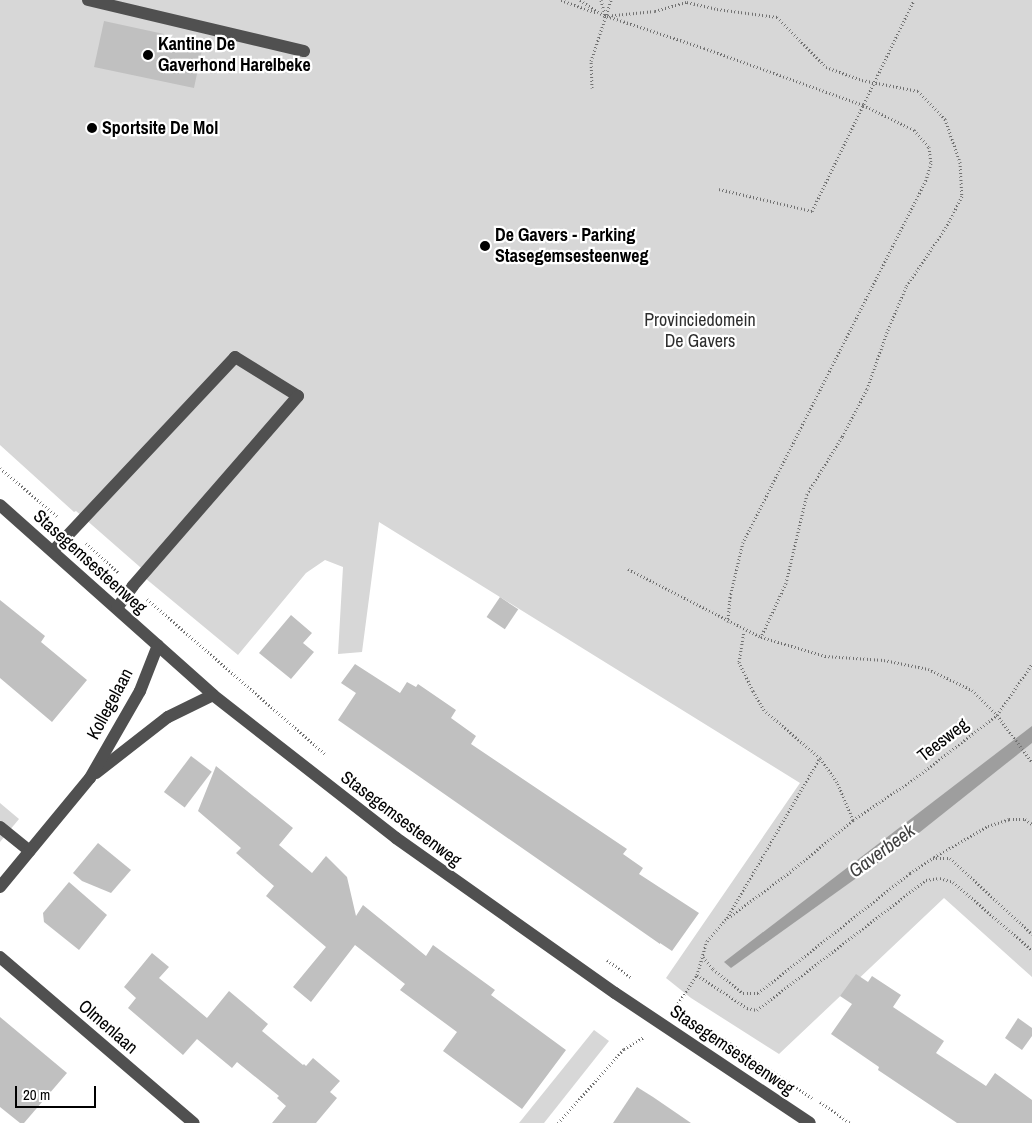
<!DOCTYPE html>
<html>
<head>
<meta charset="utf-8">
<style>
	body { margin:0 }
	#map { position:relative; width:1032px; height:1123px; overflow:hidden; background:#fff; font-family:"Archivo Narrow",sans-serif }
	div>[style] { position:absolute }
	.green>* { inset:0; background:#d7d7d7 }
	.water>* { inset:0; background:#9e9e9e }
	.building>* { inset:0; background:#c0c0c0; transform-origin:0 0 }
	.path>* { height:3px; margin-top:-1.5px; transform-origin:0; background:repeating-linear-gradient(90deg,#727272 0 1px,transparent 0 3.5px) }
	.minor>* { height:12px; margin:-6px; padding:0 6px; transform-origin:6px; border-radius:6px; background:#505050 }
	.dots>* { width:14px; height:14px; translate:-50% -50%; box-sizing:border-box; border:2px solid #fff; border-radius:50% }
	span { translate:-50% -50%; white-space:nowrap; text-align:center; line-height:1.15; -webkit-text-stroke:4.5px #fff; paint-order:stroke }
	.poi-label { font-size:18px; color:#000; font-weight:700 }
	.left { translate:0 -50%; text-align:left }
	.park-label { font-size:18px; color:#2e2e2e }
	.street-label { font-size:18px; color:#000 }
	.water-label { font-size:19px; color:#3f3f3f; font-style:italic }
	.scale { position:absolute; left:15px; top:1086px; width:81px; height:22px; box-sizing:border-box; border:2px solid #000; border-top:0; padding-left:6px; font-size:15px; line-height:18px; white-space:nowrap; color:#000; -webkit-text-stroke:4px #fff; paint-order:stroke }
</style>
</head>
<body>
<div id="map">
	<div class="green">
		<div style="clip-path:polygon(0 0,1032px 0,1032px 977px,944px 898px,779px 1054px,691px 998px,666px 978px,800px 783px,379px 522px,362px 652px,338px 654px,343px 567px,325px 560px,306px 573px,238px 655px,145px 578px,148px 574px,76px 511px,74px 512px,0 445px)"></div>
		<div style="clip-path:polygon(0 803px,19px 819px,0 842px)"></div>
		<div style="clip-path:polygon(594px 1030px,609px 1041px,544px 1123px,519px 1123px)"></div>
	</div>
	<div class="water">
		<div style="clip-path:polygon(1032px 726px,1032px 743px,915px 836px,731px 968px,724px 962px)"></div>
	</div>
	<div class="building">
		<div style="clip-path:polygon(104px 21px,164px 34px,163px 42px,202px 50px,194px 88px,94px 67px)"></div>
		<div style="left:500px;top:597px;width:22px;height:24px;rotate:34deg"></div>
		<div style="clip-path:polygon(0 600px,45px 636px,41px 642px,87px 680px,52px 722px,0 678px)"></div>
		<div style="clip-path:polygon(291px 615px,312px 633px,303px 643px,314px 652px,291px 679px,259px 653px)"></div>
		<div style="clip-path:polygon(355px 664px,400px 693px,407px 682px,416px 687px,418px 684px,456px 710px,451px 718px,476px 736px,471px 744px,627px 849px,623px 854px,643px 868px,639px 874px,699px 913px,672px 951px,660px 943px,660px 944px,338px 720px,356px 693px,341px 683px)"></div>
		<div style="left:191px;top:756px;width:26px;height:45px;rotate:37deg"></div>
		<div style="clip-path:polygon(216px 766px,293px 828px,279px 845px,312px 873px,326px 856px,347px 877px,356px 916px,363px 905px,426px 956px,433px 945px,495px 990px,491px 995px,566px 1050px,522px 1109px,443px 1051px,457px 1032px,400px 990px,405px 984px,355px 945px,311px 1002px,293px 987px,326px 947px,266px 896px,274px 886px,236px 853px,241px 848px,198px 811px)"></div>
		<div style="clip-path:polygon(98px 843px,131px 870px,111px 893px,82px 881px,73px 873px)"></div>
		<div style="clip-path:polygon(69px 882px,107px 915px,79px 950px,44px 922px,43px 913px)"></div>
		<div style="clip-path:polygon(152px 953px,169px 967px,159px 978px,207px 1018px,229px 991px,268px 1024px,262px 1031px,303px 1065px,304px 1064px,306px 1066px,313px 1058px,340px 1081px,330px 1092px,337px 1098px,316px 1123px,272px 1123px,286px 1106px,277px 1098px,279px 1096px,237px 1062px,232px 1068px,197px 1039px,183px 1055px,128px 1008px,136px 998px,124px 987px)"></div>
		<div style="clip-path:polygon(856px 974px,868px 982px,872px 976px,901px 995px,893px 1007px,944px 1041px,936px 1053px,986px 1086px,995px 1073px,1032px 1100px,1032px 1123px,957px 1123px,878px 1070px,879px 1067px,831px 1034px,852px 1004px,840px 996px)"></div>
		<div style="clip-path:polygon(0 1017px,67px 1073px,24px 1123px,20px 1123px,0 1107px)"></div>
		<div style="clip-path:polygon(1018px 1018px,1032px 1028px,1032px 1036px,1022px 1050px,1005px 1038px)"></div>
		<div style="clip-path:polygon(637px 1087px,653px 1097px,691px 1123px,613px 1123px)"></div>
	</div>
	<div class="path">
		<div style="left:561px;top:0;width:37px;rotate:20deg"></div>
		<div style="left:580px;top:0;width:30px;rotate:33deg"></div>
		<div style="left:605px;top:16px;width:50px;rotate:-5.7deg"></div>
		<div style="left:655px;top:11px;width:33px;rotate:-16deg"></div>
		<div style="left:687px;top:2px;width:31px;rotate:13deg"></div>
		<div style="left:717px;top:9px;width:61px;rotate:7.6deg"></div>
		<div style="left:777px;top:17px;width:70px;rotate:45.6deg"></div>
		<div style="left:826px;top:67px;width:38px;rotate:20deg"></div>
		<div style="left:862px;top:80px;width:57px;rotate:11.1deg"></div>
		<div style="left:918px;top:91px;width:39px;rotate:46deg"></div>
		<div style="left:945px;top:119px;width:46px;rotate:70.8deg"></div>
		<div style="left:960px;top:162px;width:34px;rotate:87deg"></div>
		<div style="left:962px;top:196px;width:35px;rotate:117deg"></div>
		<div style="left:946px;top:227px;width:72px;rotate:123.7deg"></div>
		<div style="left:906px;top:287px;width:49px;rotate:112.9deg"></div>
		<div style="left:887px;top:332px;width:60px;rotate:109.3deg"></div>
		<div style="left:867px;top:389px;width:54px;rotate:117.5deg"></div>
		<div style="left:842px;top:437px;width:67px;rotate:121.6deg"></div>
		<div style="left:807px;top:494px;width:91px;rotate:103.3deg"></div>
		<div style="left:786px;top:583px;width:60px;rotate:114.8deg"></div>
		<div style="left:601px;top:0;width:16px;rotate:75deg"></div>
		<div style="left:607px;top:16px;width:102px;rotate:18.3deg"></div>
		<div style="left:704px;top:48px;width:169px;rotate:19.7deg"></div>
		<div style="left:863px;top:105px;width:57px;rotate:26.1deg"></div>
		<div style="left:914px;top:130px;width:23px;rotate:49deg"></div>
		<div style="left:929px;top:147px;width:16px;rotate:83deg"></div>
		<div style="left:931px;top:163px;width:18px;rotate:106deg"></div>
		<div style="left:926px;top:180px;width:406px;rotate:116.8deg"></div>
		<div style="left:743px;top:542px;width:57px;rotate:103.3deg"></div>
		<div style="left:730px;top:597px;width:25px;rotate:95deg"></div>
		<div style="left:592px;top:88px;width:27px;rotate:-92deg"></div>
		<div style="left:591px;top:61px;width:64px;rotate:-71.8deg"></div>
		<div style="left:719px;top:189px;width:96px;rotate:13.3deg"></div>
		<div style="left:812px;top:211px;width:234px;rotate:-64.2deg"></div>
		<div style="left:0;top:468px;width:76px;rotate:40.2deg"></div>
		<div style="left:86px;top:543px;width:45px;rotate:42.3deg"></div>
		<div style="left:628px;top:569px;width:149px;rotate:27.1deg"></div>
		<div style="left:761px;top:637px;width:67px;rotate:16.5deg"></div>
		<div style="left:825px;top:656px;width:59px;rotate:3.9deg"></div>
		<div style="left:884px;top:660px;width:45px;rotate:11.6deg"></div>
		<div style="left:928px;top:669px;width:49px;rotate:25.5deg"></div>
		<div style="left:972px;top:690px;width:35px;rotate:45deg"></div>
		<div style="left:997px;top:715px;width:59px;rotate:53.3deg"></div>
		<div style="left:147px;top:599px;width:236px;rotate:41deg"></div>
		<div style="left:853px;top:820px;width:73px;rotate:-33.9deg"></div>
		<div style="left:914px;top:779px;width:105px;rotate:-37.6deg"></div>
		<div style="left:997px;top:715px;width:62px;rotate:-55.5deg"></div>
		<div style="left:934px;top:857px;width:62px;rotate:-29.9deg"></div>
		<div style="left:988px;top:826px;width:22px;rotate:-18deg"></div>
		<div style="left:1009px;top:819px;width:16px"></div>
		<div style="left:1025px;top:819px;width:9px;rotate:36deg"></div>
		<div style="left:727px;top:918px;width:184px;rotate:-59.9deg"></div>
		<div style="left:703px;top:957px;width:16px;rotate:50deg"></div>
		<div style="left:713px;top:969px;width:38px;rotate:39deg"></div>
		<div style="left:743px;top:993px;width:15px"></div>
		<div style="left:758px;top:993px;width:194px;rotate:-38.3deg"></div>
		<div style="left:910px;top:873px;width:27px;rotate:-33deg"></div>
		<div style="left:933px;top:858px;width:17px"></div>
		<div style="left:950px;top:858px;width:112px;rotate:42.8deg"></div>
		<div style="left:607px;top:960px;width:29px;rotate:36deg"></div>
		<div style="left:697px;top:975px;width:60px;rotate:33.4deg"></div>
		<div style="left:747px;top:1008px;width:10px;rotate:11deg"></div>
		<div style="left:757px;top:1010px;width:213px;rotate:-37.6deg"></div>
		<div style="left:926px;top:880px;width:14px;rotate:-8deg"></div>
		<div style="left:940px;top:878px;width:14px;rotate:17deg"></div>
		<div style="left:953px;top:882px;width:104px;rotate:40.7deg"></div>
		<div style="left:674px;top:1009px;width:41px;rotate:-55.9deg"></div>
		<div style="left:697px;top:975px;width:35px;rotate:-74deg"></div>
		<div style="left:707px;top:941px;width:28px;rotate:-49deg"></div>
		<div style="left:725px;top:920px;width:81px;rotate:-36.4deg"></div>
		<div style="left:790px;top:872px;width:82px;rotate:-39.5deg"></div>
		<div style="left:853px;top:820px;width:41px;rotate:-112.8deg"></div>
		<div style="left:837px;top:782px;width:29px;rotate:-125deg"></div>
		<div style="left:820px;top:758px;width:74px;rotate:-139.4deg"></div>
		<div style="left:764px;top:710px;width:22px;rotate:-120deg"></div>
		<div style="left:753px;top:691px;width:32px;rotate:-116deg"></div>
		<div style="left:739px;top:662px;width:32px;rotate:-81deg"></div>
		<div style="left:724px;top:1039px;width:106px;rotate:33.8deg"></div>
		<div style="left:820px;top:1102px;width:37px;rotate:35deg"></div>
		<div style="left:558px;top:1123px;width:99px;rotate:-48.3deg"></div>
		<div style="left:624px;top:1049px;width:23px;rotate:-31deg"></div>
	</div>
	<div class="minor">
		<div style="left:88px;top:0;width:222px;rotate:13.3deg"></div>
		<div style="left:0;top:505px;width:285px;rotate:41.7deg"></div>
		<div style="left:213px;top:695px;width:232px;rotate:38deg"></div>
		<div style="left:396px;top:838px;width:268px;rotate:35.3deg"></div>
		<div style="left:615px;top:993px;width:234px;rotate:33.7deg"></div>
		<div style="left:53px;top:551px;width:266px;rotate:-46.8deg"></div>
		<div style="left:235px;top:357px;width:74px;rotate:31.8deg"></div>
		<div style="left:298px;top:396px;width:252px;rotate:131deg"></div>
		<div style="left:133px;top:586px;width:27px;rotate:126deg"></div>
		<div style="left:96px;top:773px;width:91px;rotate:-37.9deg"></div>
		<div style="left:168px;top:717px;width:50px;rotate:-26.1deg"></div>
		<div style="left:0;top:827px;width:38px;rotate:39deg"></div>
		<div style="left:0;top:887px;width:141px;rotate:-50.5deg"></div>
		<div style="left:90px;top:778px;width:100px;rotate:-60.1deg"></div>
		<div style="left:140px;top:691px;width:49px;rotate:-68.6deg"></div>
		<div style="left:0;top:957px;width:255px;rotate:40.6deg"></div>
	</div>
	<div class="dots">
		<div style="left:148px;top:55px;background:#000"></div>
		<div style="left:92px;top:128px;background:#000"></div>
		<div style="left:485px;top:246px;background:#000"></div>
	</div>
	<div class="poi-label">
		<span class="left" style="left:158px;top:55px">Kantine De<br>Gaverhond Harelbeke</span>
		<span class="left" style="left:102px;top:128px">Sportsite De Mol</span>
		<span class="left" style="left:495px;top:246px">De Gavers - Parking<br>Stasegemsesteenweg</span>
	</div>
	<div class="park-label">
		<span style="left:700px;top:331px">Provinciedomein<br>De Gavers</span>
	</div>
	<div class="street-label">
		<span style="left:90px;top:562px;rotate:42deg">Stasegemsesteenweg</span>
		<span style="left:110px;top:704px;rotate:-62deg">Kollegelaan</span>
		<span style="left:943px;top:740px;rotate:-38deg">Teesweg</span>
		<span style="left:401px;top:819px;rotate:37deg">Stasegemsesteenweg</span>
		<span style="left:108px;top:1027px;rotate:41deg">Olmenlaan</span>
		<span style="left:732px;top:1050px;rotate:34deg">Stasegemsesteenweg</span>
	</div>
	<div class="water-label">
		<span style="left:882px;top:851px;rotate:-36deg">Gaverbeek</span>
	</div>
	<div class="scale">20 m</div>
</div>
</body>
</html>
